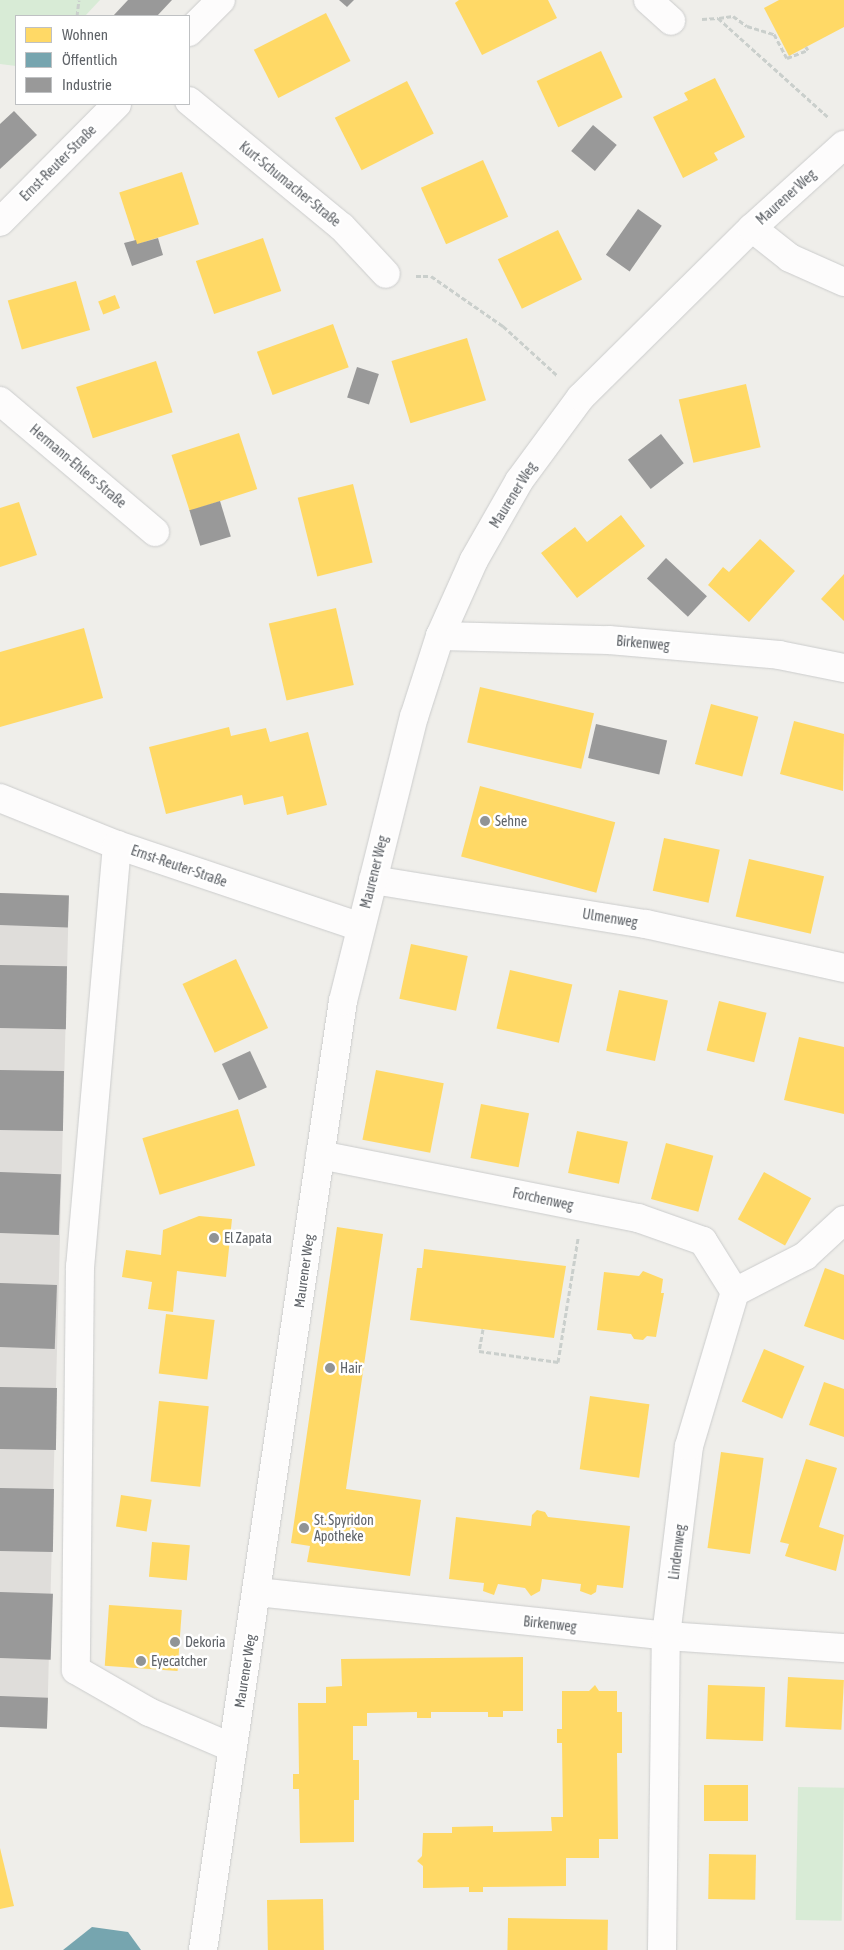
<!DOCTYPE html>
<html>
<head>
<meta charset="utf-8">
<style>
	body { margin:0 }
	#map { position:relative; width:844px; height:1950px; overflow:hidden; background:#efeeea; font-family:"Asap Condensed",sans-serif }
	div>[style] { position:absolute }
	.industrial>* { inset:0; background:#dfddda }
	.green>* { inset:0; background:#d8ebd6; transform-origin:0 0 }
	.homes>* { inset:0; background:#ffd966; transform-origin:0 0 }
	.public>* { inset:0; background:#76a5af }
	.industry>* { inset:0; background:#999; transform-origin:0 0 }
	.path>* { height:3px; margin-top:-1.5px; transform-origin:0; background:repeating-linear-gradient(90deg,#cacfcc 0 5px,transparent 0 7.5px) }
	.roads { filter:drop-shadow(0 0 1px #cbcccc) drop-shadow(0 0 1px #cbcccc) }
	.minor>* { height:28px; margin:-14px; padding:0 14px; transform-origin:14px; border-radius:14px; background:#fdfcfc }
	.dots>* { width:14px; height:14px; translate:-50% -50%; box-sizing:border-box; border:2px solid #fff; border-radius:50% }
	span { translate:-50% -50%; white-space:nowrap; text-align:center; line-height:1.15; -webkit-text-stroke:5px #fff; paint-order:stroke }
	.street-label { font-size:14px; color:#5f6368 }
	.poi-label { font-size:14px; color:#5f6368 }
	.left { translate:0 -50%; text-align:left }
	.legend { position:absolute; left:15px; top:15px; width:175px; height:90px; box-sizing:border-box; background:#fff; border:1px solid #bfc1c3; margin:0; padding:6px 9px; list-style:none; font-size:15px; color:#5f6368 }
	.legend li { display:flex; align-items:center; gap:10px; height:25px }
	.legend b { width:25px; border:1px solid #bfc1c3 }
</style>
</head>
<body>
<div id="map">
	<div class="industrial">
		<div style="clip-path:polygon(0 893px,69px 895px,47px 1728px,0 1727px)"></div>
	</div>
	<div class="green">
		<div style="clip-path:polygon(0 0,100px 0,85px 16px,16px 16px,16px 66px,0 64px)"></div>
		<div style="left:798px;top:1787px;width:46px;height:133px;rotate:1deg"></div>
	</div>
	<div class="homes">
		<div style="clip-path:polygon(459px 0,548px 0,557px 18px,482px 55px,455px 3px)"></div>
		<div style="clip-path:polygon(779px 0,844px 0,844px 27px,789px 56px,764px 8px)"></div>
		<div style="left:326px;top:13px;width:54px;height:81px;rotate:63deg"></div>
		<div style="left:601px;top:51px;width:51px;height:71px;rotate:65deg"></div>
		<div style="clip-path:polygon(715px 78px,745px 137px,714px 153px,718px 160px,683px 178px,653px 117px,688px 100px,684px 93px)"></div>
		<div style="left:407px;top:81px;width:59px;height:81px;rotate:63deg"></div>
		<div style="left:483px;top:160px;width:62px;height:68px;rotate:66deg"></div>
		<div style="left:182px;top:172px;width:55px;height:66px;rotate:72deg"></div>
		<div style="left:558px;top:230px;width:55px;height:67px;rotate:64deg"></div>
		<div style="left:263px;top:238px;width:56px;height:71px;rotate:71deg"></div>
		<div style="left:76px;top:281px;width:51px;height:71px;rotate:74deg"></div>
		<div style="left:115px;top:295px;width:14px;height:18px;rotate:69deg"></div>
		<div style="left:333px;top:324px;width:46px;height:81px;rotate:70deg"></div>
		<div style="left:467px;top:338px;width:65px;height:79px;rotate:73deg"></div>
		<div style="left:156px;top:361px;width:54px;height:84px;rotate:72deg"></div>
		<div style="left:746px;top:384px;width:65px;height:69px;rotate:77deg"></div>
		<div style="left:239px;top:433px;width:59px;height:71px;rotate:72deg"></div>
		<div style="left:353px;top:484px;width:81px;height:57px;rotate:76deg"></div>
		<div style="clip-path:polygon(19px 502px,37px 555px,0 567px,0 508px)"></div>
		<div style="clip-path:polygon(621px 515px,645px 546px,577px 598px,541px 553px,575px 527px,587px 542px)"></div>
		<div style="clip-path:polygon(760px 539px,795px 571px,749px 622px,708px 585px,723px 567px,729px 572px)"></div>
		<div style="clip-path:polygon(844px 574px,844px 621px,821px 599px)"></div>
		<div style="left:336px;top:608px;width:79px;height:69px;rotate:77deg"></div>
		<div style="clip-path:polygon(84px 628px,103px 698px,0 727px,0 652px)"></div>
		<div style="left:480px;top:687px;width:117px;height:57px;rotate:13deg"></div>
		<div style="left:711px;top:704px;width:49px;height:62px;rotate:15deg"></div>
		<div style="clip-path:polygon(794px 721px,844px 734px,843px 791px,780px 774px)"></div>
		<div style="clip-path:polygon(229px 727px,231px 736px,266px 728px,270px 742px,308px 732px,327px 805px,287px 815px,283px 796px,244px 805px,242px 795px,166px 814px,149px 747px)"></div>
		<div style="left:480px;top:786px;width:140px;height:73px;rotate:15deg"></div>
		<div style="left:664px;top:838px;width:57px;height:54px;rotate:12deg"></div>
		<div style="left:749px;top:859px;width:77px;height:59px;rotate:13deg"></div>
		<div style="left:411px;top:944px;width:58px;height:56px;rotate:12deg"></div>
		<div style="left:236px;top:959px;width:76px;height:59px;rotate:65deg"></div>
		<div style="left:510px;top:970px;width:64px;height:60px;rotate:13deg"></div>
		<div style="left:619px;top:990px;width:50px;height:62px;rotate:12deg"></div>
		<div style="left:719px;top:1001px;width:49px;height:51px;rotate:14deg"></div>
		<div style="clip-path:polygon(799px 1037px,844px 1047px,844px 1114px,784px 1100px)"></div>
		<div style="left:376px;top:1070px;width:69px;height:71px;rotate:11deg"></div>
		<div style="left:481px;top:1104px;width:49px;height:55px;rotate:11deg"></div>
		<div style="left:238px;top:1109px;width:59px;height:100px;rotate:73deg"></div>
		<div style="left:577px;top:1131px;width:52px;height:43px;rotate:12deg"></div>
		<div style="left:666px;top:1143px;width:49px;height:58px;rotate:15deg"></div>
		<div style="left:764px;top:1172px;width:54px;height:54px;rotate:29deg"></div>
		<div style="clip-path:polygon(199px 1216px,232px 1219px,226px 1277px,177px 1271px,173px 1312px,148px 1309px,152px 1282px,122px 1277px,126px 1250px,161px 1255px,163px 1230px)"></div>
		<div style="clip-path:polygon(337px 1227px,383px 1234px,346px 1489px,421px 1500px,410px 1576px,307px 1562px,310px 1546px,291px 1543px)"></div>
		<div style="clip-path:polygon(424px 1249px,566px 1266px,554px 1338px,410px 1320px,417px 1268px,422px 1268px)"></div>
		<div style="clip-path:polygon(825px 1268px,844px 1275px,844px 1340px,804px 1326px)"></div>
		<div style="clip-path:polygon(643px 1271px,663px 1279px,661px 1293px,664px 1293px,656px 1337px,647px 1336px,643px 1340px,634px 1339px,631px 1334px,597px 1330px,604px 1272px,639px 1276px)"></div>
		<div style="left:166px;top:1314px;width:49px;height:60px;rotate:7deg"></div>
		<div style="left:764px;top:1349px;width:44px;height:57px;rotate:23deg"></div>
		<div style="clip-path:polygon(824px 1382px,844px 1389px,844px 1437px,809px 1425px)"></div>
		<div style="left:590px;top:1396px;width:60px;height:74px;rotate:8deg"></div>
		<div style="left:159px;top:1401px;width:50px;height:81px;rotate:6deg"></div>
		<div style="left:721px;top:1452px;width:43px;height:97px;rotate:8deg"></div>
		<div style="clip-path:polygon(806px 1459px,837px 1468px,819px 1527px,844px 1535px,836px 1571px,785px 1556px,789px 1544px,780px 1542px)"></div>
		<div style="left:121px;top:1495px;width:31px;height:32px;rotate:9deg"></div>
		<div style="clip-path:polygon(537px 1510px,545px 1512px,548px 1517px,630px 1526px,623px 1588px,597px 1585px,596px 1592px,591px 1595px,580px 1591px,581px 1584px,542px 1579px,540px 1591px,531px 1596px,525px 1588px,498px 1584px,494px 1595px,483px 1591px,484px 1583px,449px 1579px,456px 1517px,531px 1526px,532px 1515px)"></div>
		<div style="left:152px;top:1542px;width:38px;height:35px;rotate:5deg"></div>
		<div style="left:109px;top:1605px;width:73px;height:61px;rotate:4deg"></div>
		<div style="clip-path:polygon(523px 1657px,523px 1711px,503px 1711px,503px 1717px,488px 1717px,488px 1712px,431px 1712px,431px 1718px,417px 1718px,417px 1712px,367px 1713px,367px 1726px,353px 1726px,353px 1760px,359px 1760px,359px 1800px,354px 1800px,354px 1842px,300px 1843px,299px 1789px,293px 1789px,293px 1774px,299px 1774px,298px 1703px,326px 1703px,326px 1687px,342px 1686px,341px 1659px)"></div>
		<div style="left:788px;top:1677px;width:56px;height:50px;rotate:3deg"></div>
		<div style="clip-path:polygon(595px 1685px,599px 1691px,617px 1691px,617px 1712px,622px 1712px,622px 1753px,617px 1753px,618px 1839px,599px 1839px,599px 1858px,566px 1858px,566px 1886px,483px 1887px,483px 1892px,469px 1892px,469px 1887px,423px 1888px,423px 1866px,417px 1861px,422px 1856px,423px 1833px,452px 1833px,452px 1827px,493px 1826px,493px 1832px,552px 1831px,551px 1817px,563px 1817px,562px 1743px,557px 1743px,557px 1729px,562px 1729px,562px 1691px,589px 1691px)"></div>
		<div style="left:708px;top:1685px;width:57px;height:54px;rotate:2deg"></div>
		<div style="left:704px;top:1785px;width:44px;height:36px"></div>
		<div style="clip-path:polygon(0 1848px,14px 1906px,0 1909px)"></div>
		<div style="left:709px;top:1854px;width:47px;height:45px;rotate:1deg"></div>
		<div style="left:323px;top:1899px;width:51px;height:56px;rotate:89deg"></div>
		<div style="left:508px;top:1918px;width:100px;height:32px;rotate:1deg"></div>
	</div>
	<div class="public">
		<div style="clip-path:polygon(92px 1927px,128px 1932px,141px 1950px,63px 1950px)"></div>
	</div>
	<div class="industry">
		<div style="clip-path:polygon(128px 0,172px 0,157px 16px,113px 16px)"></div>
		<div style="clip-path:polygon(339px 0,354px 0,347px 7px)"></div>
		<div style="clip-path:polygon(14px 111px,37px 135px,0 169px,0 124px)"></div>
		<div style="left:593px;top:125px;width:31px;height:34px;rotate:40deg"></div>
		<div style="left:638px;top:209px;width:29px;height:56px;rotate:35deg"></div>
		<div style="clip-path:polygon(158px 238px,163px 255px,132px 266px,124px 243px,136px 240px,137px 244px)"></div>
		<div style="left:357px;top:367px;width:23px;height:32px;rotate:18deg"></div>
		<div style="left:661px;top:434px;width:37px;height:42px;rotate:52deg"></div>
		<div style="left:220px;top:501px;width:37px;height:32px;rotate:73deg"></div>
		<div style="left:666px;top:558px;width:56px;height:28px;rotate:43deg"></div>
		<div style="left:596px;top:724px;width:73px;height:35px;rotate:13deg"></div>
		<div style="left:0;top:893px;width:69px;height:32px;rotate:2deg"></div>
		<div style="left:0;top:965px;width:67px;height:63px;rotate:1deg"></div>
		<div style="left:250px;top:1051px;width:40px;height:31px;rotate:65deg"></div>
		<div style="left:0;top:1070px;width:64px;height:60px;rotate:1deg"></div>
		<div style="left:0;top:1172px;width:61px;height:61px;rotate:2deg"></div>
		<div style="left:0;top:1283px;width:57px;height:64px;rotate:2deg"></div>
		<div style="left:0;top:1387px;width:57px;height:62px;rotate:1deg"></div>
		<div style="left:0;top:1488px;width:54px;height:63px;rotate:1deg"></div>
		<div style="left:0;top:1592px;width:53px;height:66px;rotate:2deg"></div>
		<div style="left:0;top:1696px;width:48px;height:31px;rotate:2deg"></div>
	</div>
	<div class="path">
		<div style="left:77px;top:16px;width:16px;rotate:-83deg"></div>
		<div style="left:719px;top:18px;width:14px;rotate:-8deg"></div>
		<div style="left:733px;top:16px;width:17px;rotate:36deg"></div>
		<div style="left:747px;top:26px;width:28px;rotate:17deg"></div>
		<div style="left:774px;top:34px;width:27px;rotate:62deg"></div>
		<div style="left:787px;top:58px;width:22px;rotate:-21deg"></div>
		<div style="left:808px;top:50px;width:4px;rotate:-124deg"></div>
		<div style="left:702px;top:19px;width:16px;rotate:-4deg"></div>
		<div style="left:718px;top:18px;width:149px;rotate:42deg"></div>
		<div style="left:416px;top:276px;width:15px"></div>
		<div style="left:431px;top:276px;width:88px;rotate:34.8deg"></div>
		<div style="left:503px;top:326px;width:74px;rotate:42.3deg"></div>
		<div style="left:483px;top:1329px;width:22px;rotate:100deg"></div>
		<div style="left:479px;top:1351px;width:80px;rotate:7.9deg"></div>
		<div style="left:558px;top:1362px;width:126px;rotate:-80.8deg"></div>
	</div>
	<div class="roads">
		<div class="minor">
			<div style="left:648px;top:0;width:31px;rotate:42deg"></div>
			<div style="left:189px;top:32px;width:45px;rotate:-45deg"></div>
			<div style="left:189px;top:101px;width:198px;rotate:39.5deg"></div>
			<div style="left:342px;top:227px;width:64px;rotate:46.9deg"></div>
			<div style="left:0;top:222px;width:166px;rotate:-45.2deg"></div>
			<div style="left:752px;top:228px;width:48px;rotate:38.3deg"></div>
			<div style="left:790px;top:258px;width:59px;rotate:24deg"></div>
			<div style="left:0;top:401px;width:203px;rotate:40.2deg"></div>
			<div style="left:440px;top:636px;width:169px;rotate:1.4deg"></div>
			<div style="left:609px;top:640px;width:171px;rotate:5deg"></div>
			<div style="left:779px;top:655px;width:66px;rotate:11.3deg"></div>
			<div style="left:0;top:798px;width:126px;rotate:21.9deg"></div>
			<div style="left:117px;top:845px;width:256px;rotate:18.6deg"></div>
			<div style="left:117px;top:845px;width:423px;rotate:95deg"></div>
			<div style="left:80px;top:1266px;width:404px;rotate:90.6deg"></div>
			<div style="left:76px;top:1670px;width:84px;rotate:29.9deg"></div>
			<div style="left:149px;top:1712px;width:91px;rotate:23.2deg"></div>
			<div style="left:373px;top:880px;width:277px;rotate:9.2deg"></div>
			<div style="left:646px;top:924px;width:203px;rotate:12.5deg"></div>
			<div style="left:320px;top:1155px;width:324px;rotate:11.2deg"></div>
			<div style="left:638px;top:1218px;width:69px;rotate:19.5deg"></div>
			<div style="left:703px;top:1241px;width:60px;rotate:57.9deg"></div>
			<div style="left:257px;top:1592px;width:411px;rotate:6.1deg"></div>
			<div style="left:666px;top:1636px;width:178px;rotate:3.9deg"></div>
			<div style="left:203px;top:1950px;width:959px;rotate:-81.61deg"></div>
			<div style="left:343px;top:1001px;width:293px;rotate:-76deg"></div>
			<div style="left:414px;top:717px;width:85px;rotate:-72.2deg"></div>
			<div style="left:440px;top:636px;width:83px;rotate:-65.9deg"></div>
			<div style="left:474px;top:560px;width:91px;rotate:-60.3deg"></div>
			<div style="left:519px;top:481px;width:104px;rotate:-53.6deg"></div>
			<div style="left:581px;top:397px;width:240px;rotate:-44.7deg"></div>
			<div style="left:752px;top:228px;width:124px;rotate:-42.1deg"></div>
			<div style="left:662px;top:1950px;width:314px;rotate:-89.3deg"></div>
			<div style="left:666px;top:1636px;width:191px;rotate:-83.1deg"></div>
			<div style="left:689px;top:1446px;width:161px;rotate:-73.4deg"></div>
			<div style="left:735px;top:1292px;width:79px;rotate:-27.2deg"></div>
			<div style="left:805px;top:1256px;width:53px;rotate:-42.7deg"></div>
		</div>
	</div>
	<div class="dots">
		<div style="left:485px;top:821px;background:#919496"></div>
		<div style="left:214px;top:1238px;background:#919496"></div>
		<div style="left:330px;top:1368px;background:#919496"></div>
		<div style="left:304px;top:1528px;background:#919496"></div>
		<div style="left:175px;top:1642px;background:#919496"></div>
		<div style="left:141px;top:1661px;background:#919496"></div>
	</div>
	<div class="street-label">
		<span style="left:58px;top:163px;rotate:-45deg">Ernst-Reuter-Straße</span>
		<span style="left:290px;top:184px;rotate:39deg">Kurt-Schumacher-Straße</span>
		<span style="left:786px;top:197px;rotate:-42deg">Maurener Weg</span>
		<span style="left:78px;top:466px;rotate:40deg">Hermann-Ehlers-Straße</span>
		<span style="left:513px;top:495px;rotate:-58deg">Maurener Weg</span>
		<span style="left:643px;top:643px;rotate:5deg">Birkenweg</span>
		<span style="left:179px;top:866px;rotate:19deg">Ernst-Reuter-Straße</span>
		<span style="left:374px;top:872px;rotate:-76deg">Maurener Weg</span>
		<span style="left:610px;top:918px;rotate:9deg">Ulmenweg</span>
		<span style="left:543px;top:1199px;rotate:12deg">Forchenweg</span>
		<span style="left:304px;top:1271px;rotate:-82deg">Maurener Weg</span>
		<span style="left:677px;top:1552px;rotate:-83deg">Lindenweg</span>
		<span style="left:550px;top:1624px;rotate:6deg">Birkenweg</span>
		<span style="left:245px;top:1671px;rotate:-81deg">Maurener Weg</span>
	</div>
	<div class="poi-label">
		<span class="left" style="left:495px;top:821px">Sehne</span>
		<span class="left" style="left:224px;top:1238px">El Zapata</span>
		<span class="left" style="left:340px;top:1368px">Hair</span>
		<span class="left" style="left:314px;top:1528px">St. Spyridon<br>Apotheke</span>
		<span class="left" style="left:185px;top:1642px">Dekoria</span>
		<span class="left" style="left:151px;top:1661px">Eyecatcher</span>
	</div>
	<ul class="legend">
	<li><b style="height:14px;background:#ffd966"></b>Wohnen</li>
	<li><b style="height:14px;background:#76a5af"></b>Öffentlich</li>
	<li><b style="height:14px;background:#999"></b>Industrie</li>
	</ul>
</div>
</body>
</html>
